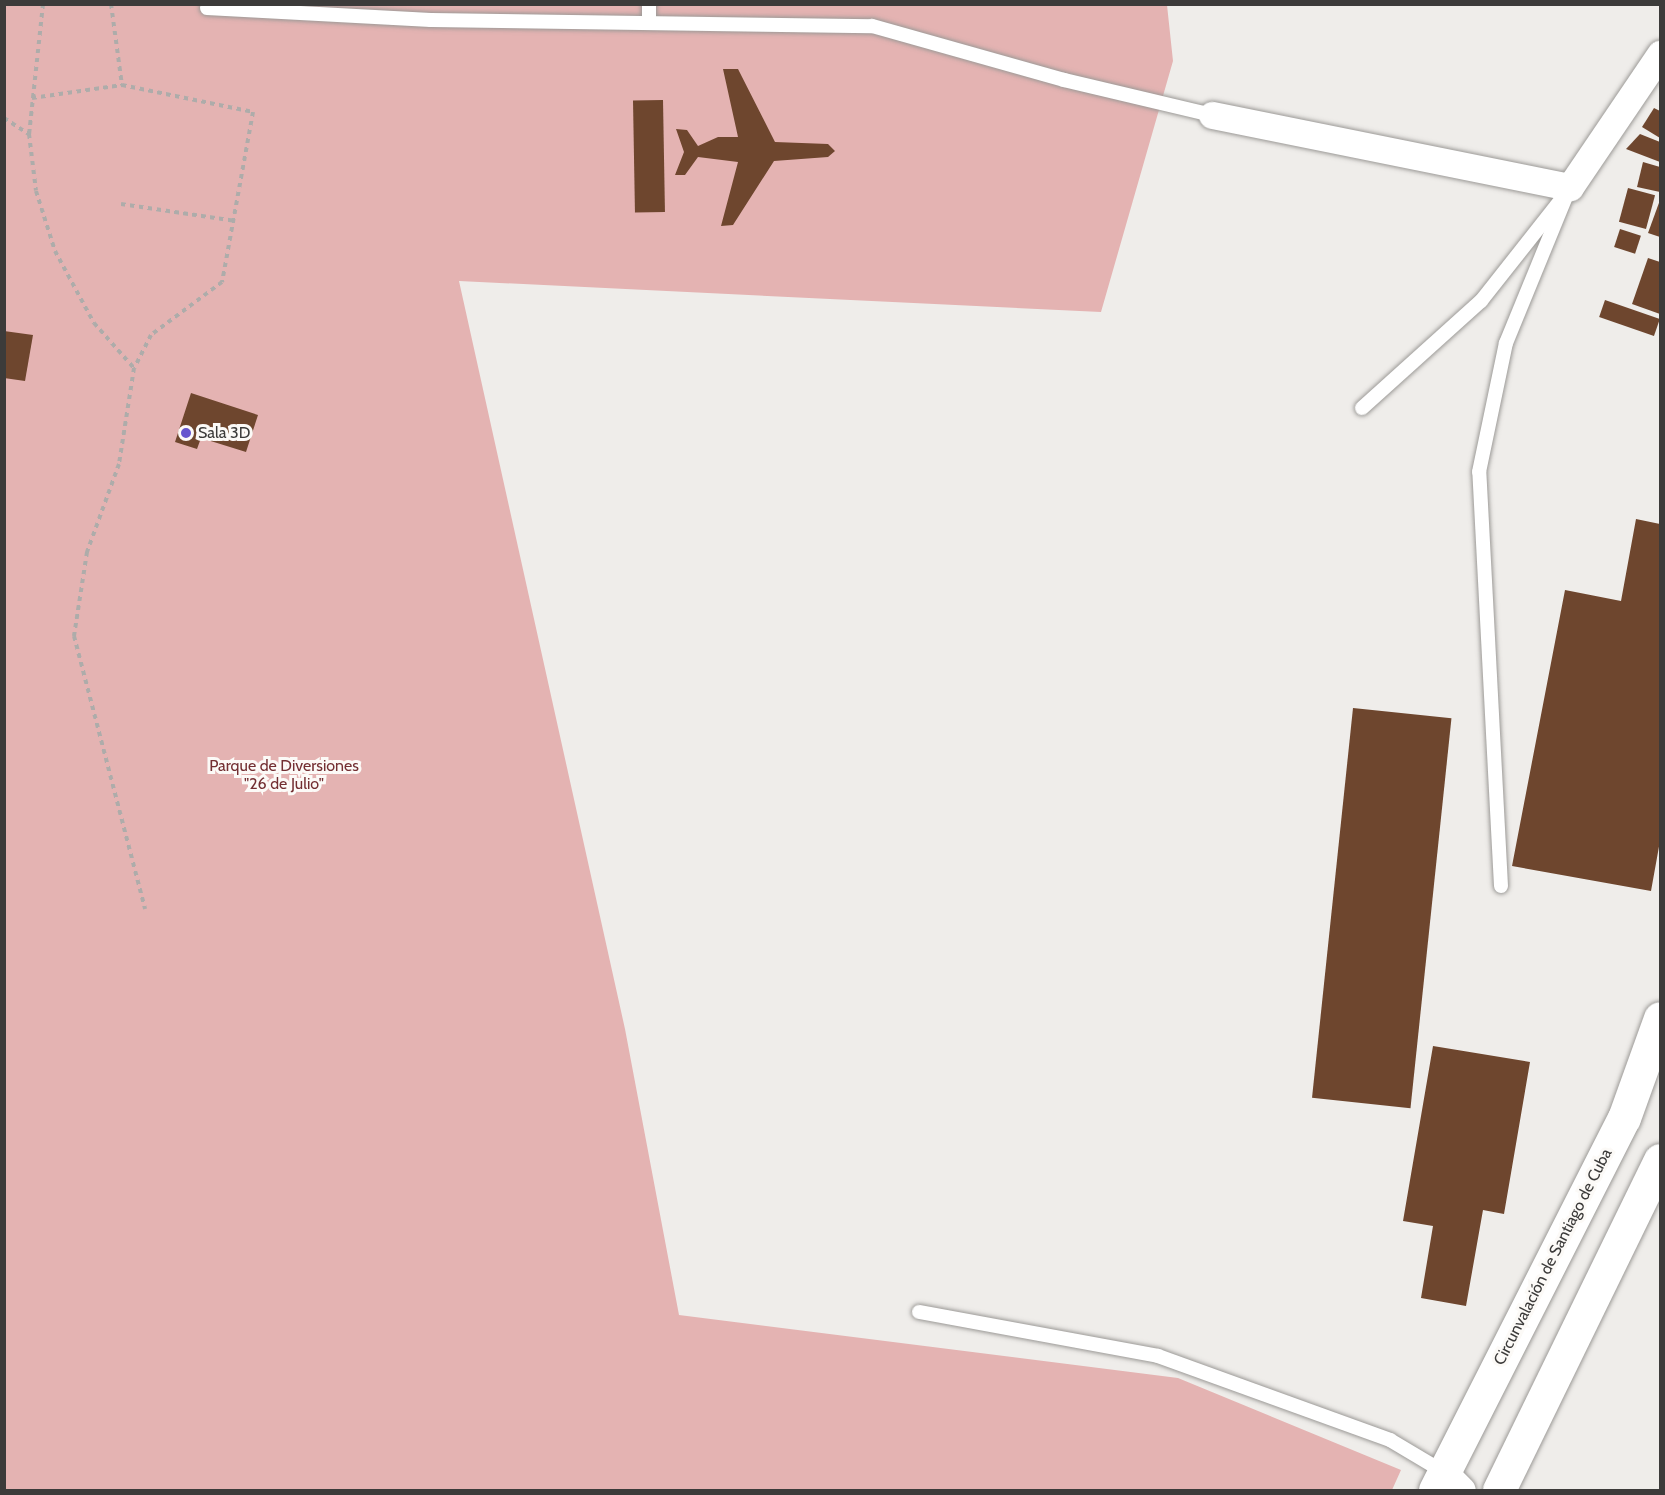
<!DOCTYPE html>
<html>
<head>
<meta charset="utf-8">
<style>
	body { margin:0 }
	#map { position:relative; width:1665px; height:1495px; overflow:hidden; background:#efedea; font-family:Cabin,sans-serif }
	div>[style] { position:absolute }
	.green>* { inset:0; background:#e4b3b2 }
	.building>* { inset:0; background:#6e462e; transform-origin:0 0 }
	.path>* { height:4px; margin-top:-2px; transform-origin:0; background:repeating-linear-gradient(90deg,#aeacaa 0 4.5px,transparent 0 9px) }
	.roads { filter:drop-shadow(0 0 2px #9c9a97) drop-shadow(0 0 2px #9c9a97) }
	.lane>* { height:14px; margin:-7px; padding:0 7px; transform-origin:7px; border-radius:7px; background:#fff }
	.street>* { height:27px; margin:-13.5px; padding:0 13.5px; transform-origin:13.5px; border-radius:13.5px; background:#fff }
	.highway>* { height:33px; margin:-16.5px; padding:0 16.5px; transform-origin:16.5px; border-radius:16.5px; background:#fff }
	.dots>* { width:16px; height:16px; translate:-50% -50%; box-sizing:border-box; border:3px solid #fcfaf7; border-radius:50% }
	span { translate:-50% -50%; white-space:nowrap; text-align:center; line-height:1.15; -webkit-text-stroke:6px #fcfaf7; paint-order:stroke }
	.poi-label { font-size:16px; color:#3c3b3a }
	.left { translate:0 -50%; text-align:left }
	.park-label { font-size:16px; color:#732f32 }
	.street-label { font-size:16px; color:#3c3b3a }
	.frame { position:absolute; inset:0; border:6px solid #3c3b3a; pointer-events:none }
</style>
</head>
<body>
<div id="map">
	<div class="green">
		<div style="clip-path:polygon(5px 5px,1167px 5px,1173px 61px,1101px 312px,459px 281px,625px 1029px,679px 1315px,1178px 1378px,1401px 1470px,1392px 1490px,5px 1490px)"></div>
	</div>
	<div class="building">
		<div style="clip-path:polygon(723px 69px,738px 69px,775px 142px,828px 144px,835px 151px,828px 157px,774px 161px,733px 225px,721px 226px,738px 162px,698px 157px,685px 175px,675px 175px,684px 152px,676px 129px,687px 130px,698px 146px,718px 137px,738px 137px)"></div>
		<div style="left:663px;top:100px;width:112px;height:30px;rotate:89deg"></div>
		<div style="clip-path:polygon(1654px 108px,1660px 111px,1660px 138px,1642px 127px)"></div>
		<div style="clip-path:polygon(1640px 134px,1660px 142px,1660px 162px,1626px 149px)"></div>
		<div style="clip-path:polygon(1643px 162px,1660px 167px,1660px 192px,1637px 187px)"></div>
		<div style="left:1628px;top:188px;width:28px;height:35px;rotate:15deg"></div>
		<div style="clip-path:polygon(1660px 200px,1660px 237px,1648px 233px)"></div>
		<div style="left:1620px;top:229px;width:22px;height:19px;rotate:18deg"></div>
		<div style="clip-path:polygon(1648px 258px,1660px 262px,1660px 314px,1632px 304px)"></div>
		<div style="left:1605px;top:300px;width:58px;height:18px;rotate:19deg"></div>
		<div style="clip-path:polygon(4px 331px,33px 335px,25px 381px,4px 378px)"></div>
		<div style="clip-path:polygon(191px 393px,258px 415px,246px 452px,201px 438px,197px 449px,175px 442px)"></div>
		<div style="clip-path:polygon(1636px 519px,1660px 524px,1660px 841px,1651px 891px,1512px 866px,1565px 590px,1621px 601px)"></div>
		<div style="left:1353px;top:708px;width:99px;height:392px;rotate:6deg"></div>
		<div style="clip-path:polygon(1433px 1046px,1530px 1062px,1504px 1214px,1483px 1210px,1466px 1306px,1421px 1298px,1433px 1226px,1403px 1221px)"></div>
	</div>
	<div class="path">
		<div style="left:43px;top:4px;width:131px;rotate:96.1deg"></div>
		<div style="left:29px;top:134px;width:57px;rotate:83deg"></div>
		<div style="left:36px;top:191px;width:63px;rotate:72.4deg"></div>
		<div style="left:55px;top:251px;width:82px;rotate:61.6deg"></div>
		<div style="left:94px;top:323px;width:60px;rotate:48.4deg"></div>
		<div style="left:134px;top:368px;width:97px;rotate:98.9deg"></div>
		<div style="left:119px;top:464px;width:94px;rotate:110deg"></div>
		<div style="left:87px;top:552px;width:85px;rotate:98.8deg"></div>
		<div style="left:74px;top:636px;width:282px;rotate:75.4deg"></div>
		<div style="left:111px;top:4px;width:82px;rotate:82.3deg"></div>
		<div style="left:32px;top:98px;width:91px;rotate:-8.2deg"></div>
		<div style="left:122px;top:85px;width:134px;rotate:11.6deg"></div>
		<div style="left:253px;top:112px;width:173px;rotate:100.3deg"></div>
		<div style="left:222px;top:282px;width:89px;rotate:143.3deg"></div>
		<div style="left:151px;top:335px;width:37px;rotate:117deg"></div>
		<div style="left:4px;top:118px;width:30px;rotate:33deg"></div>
		<div style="left:121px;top:204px;width:116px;rotate:8.4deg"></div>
	</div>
	<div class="roads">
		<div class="lane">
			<div style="left:207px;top:8px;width:224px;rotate:3.1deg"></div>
			<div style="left:431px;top:20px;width:441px;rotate:0.8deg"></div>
			<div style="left:872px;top:26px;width:199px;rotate:15.7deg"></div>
			<div style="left:1064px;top:80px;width:152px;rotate:13.3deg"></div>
			<div style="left:649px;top:21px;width:17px;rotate:-90deg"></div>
			<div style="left:1362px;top:408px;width:160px;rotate:-42deg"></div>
			<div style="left:1481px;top:301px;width:127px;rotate:-51.7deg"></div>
			<div style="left:1501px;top:886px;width:415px;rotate:-93deg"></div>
			<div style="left:1479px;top:472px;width:132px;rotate:-78.2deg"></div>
			<div style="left:1506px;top:343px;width:169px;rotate:-67.7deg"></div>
			<div style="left:919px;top:1312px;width:243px;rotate:10.4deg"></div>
			<div style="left:1158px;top:1356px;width:247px;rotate:19.9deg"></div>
			<div style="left:1390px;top:1440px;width:63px;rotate:30.7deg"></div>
		</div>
		<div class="street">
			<div style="left:1212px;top:115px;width:365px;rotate:11.4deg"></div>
			<div style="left:1570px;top:187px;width:161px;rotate:-55.9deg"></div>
			<div style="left:1444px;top:1472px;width:25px;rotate:45deg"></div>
		</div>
		<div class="highway">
			<div style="left:1435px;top:1490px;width:417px;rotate:-63.1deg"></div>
			<div style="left:1624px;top:1118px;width:106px;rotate:-70.2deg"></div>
			<div style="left:1499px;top:1490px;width:367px;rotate:-64deg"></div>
		</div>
	</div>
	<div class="dots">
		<div style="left:186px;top:433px;background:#6655ce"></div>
	</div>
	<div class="poi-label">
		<span class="left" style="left:198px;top:433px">Sala 3D</span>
	</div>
	<div class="park-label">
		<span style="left:284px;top:775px">Parque de Diversiones<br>"26 de Julio"</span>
	</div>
	<div class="street-label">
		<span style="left:1553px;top:1257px;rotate:-63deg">Circunvalación de Santiago de Cuba</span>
	</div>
	<div class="frame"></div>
</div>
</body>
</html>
